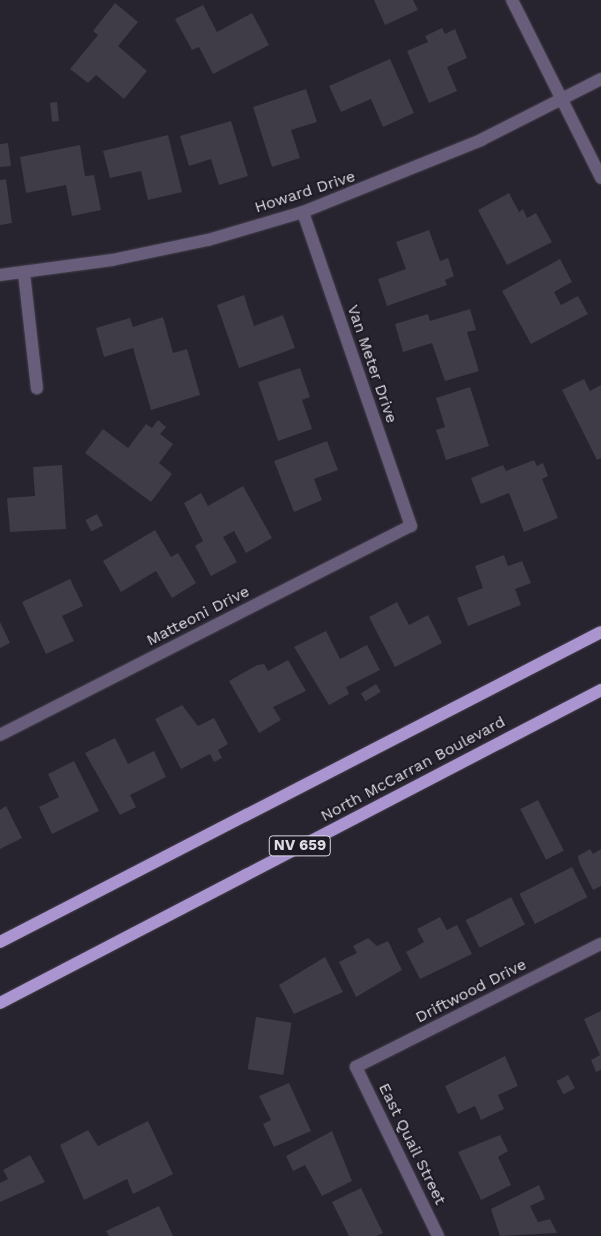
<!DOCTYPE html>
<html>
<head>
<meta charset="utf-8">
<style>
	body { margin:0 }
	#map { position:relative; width:601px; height:1236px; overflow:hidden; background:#27232f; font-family:"Work Sans",sans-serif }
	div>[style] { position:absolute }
	.building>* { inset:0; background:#3f3b47; transform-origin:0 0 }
	.roads { filter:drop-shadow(0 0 1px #44404c) drop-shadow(0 0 1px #44404c) }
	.minor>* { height:12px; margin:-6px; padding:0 6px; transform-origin:6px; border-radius:6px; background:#685e7b }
	.tertiary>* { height:12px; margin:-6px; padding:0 6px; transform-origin:6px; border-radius:6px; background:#685e7b }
	.primary>* { height:12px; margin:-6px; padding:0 6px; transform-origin:6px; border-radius:6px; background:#ab95d0 }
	span { translate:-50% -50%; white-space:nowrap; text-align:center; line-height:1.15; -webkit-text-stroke:4px #1e1a25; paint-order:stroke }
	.shield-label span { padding:1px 4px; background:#1e1a25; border:1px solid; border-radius:4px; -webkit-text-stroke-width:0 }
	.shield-label { font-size:15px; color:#dedbe3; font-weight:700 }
	.street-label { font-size:16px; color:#dedbe3 }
</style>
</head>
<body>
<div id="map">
	<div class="building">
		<div style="clip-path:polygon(374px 0,413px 0,418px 10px,385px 25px)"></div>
		<div style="clip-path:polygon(115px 3px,138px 22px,118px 46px,147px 71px,124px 99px,96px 75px,88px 83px,70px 69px,98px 35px,93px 31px)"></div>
		<div style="clip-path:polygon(203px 5px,217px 32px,252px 13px,269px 45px,213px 74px,199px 47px,192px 50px,175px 19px)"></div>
		<div style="clip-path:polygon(442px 28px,445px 34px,455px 29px,467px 58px,447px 67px,457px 91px,429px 103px,407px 51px,428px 42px,425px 36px)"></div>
		<div style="clip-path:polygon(390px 59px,414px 113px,383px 127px,371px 99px,341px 112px,329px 86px)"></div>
		<div style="clip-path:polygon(306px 89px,317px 122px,291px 130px,300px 158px,272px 167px,253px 107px)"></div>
		<div style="left:57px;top:102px;width:19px;height:7px;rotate:84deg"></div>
		<div style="clip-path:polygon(231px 121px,248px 176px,219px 185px,211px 159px,189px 166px,180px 136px)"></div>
		<div style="clip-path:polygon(168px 135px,182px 192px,148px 200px,141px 171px,110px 178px,103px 151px)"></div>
		<div style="clip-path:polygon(8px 143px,11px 166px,0 167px,0 144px)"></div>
		<div style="clip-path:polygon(80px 145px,85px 176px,94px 175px,101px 210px,72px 216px,66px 185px,26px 193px,20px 157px)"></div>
		<div style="clip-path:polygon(6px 179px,12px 223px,0 225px,0 180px)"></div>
		<div style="clip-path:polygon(509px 193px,519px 212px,523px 209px,527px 218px,536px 213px,552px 242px,507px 265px,478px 210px)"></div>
		<div style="clip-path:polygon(429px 230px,440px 261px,448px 258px,454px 276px,445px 280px,447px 285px,387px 306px,378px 279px,406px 269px,396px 242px)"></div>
		<div style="clip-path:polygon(560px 259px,572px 282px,554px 292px,561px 305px,578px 296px,588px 314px,531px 344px,502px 291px)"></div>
		<div style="clip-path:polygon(244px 295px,254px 326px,283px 315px,295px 348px,239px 368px,217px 305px)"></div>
		<div style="clip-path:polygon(470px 309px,476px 330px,467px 332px,479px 371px,445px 381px,432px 343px,403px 352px,395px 324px,428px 314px,430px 321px)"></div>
		<div style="clip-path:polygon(163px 317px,173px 353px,187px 349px,200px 395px,151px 410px,133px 348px,104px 357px,96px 328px,130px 318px,133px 327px)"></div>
		<div style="clip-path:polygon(300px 368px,310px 397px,302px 400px,312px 429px,278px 441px,258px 382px)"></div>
		<div style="clip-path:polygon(584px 379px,590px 391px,601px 385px,601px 458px,597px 460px,562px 390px)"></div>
		<div style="clip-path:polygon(470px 387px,489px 446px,446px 460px,436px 430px,445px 427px,436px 398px)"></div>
		<div style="clip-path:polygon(158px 420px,166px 427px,160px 434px,173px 444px,159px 463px,172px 474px,151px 502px,85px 453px,103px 429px,128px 448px,146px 424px,152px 428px)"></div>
		<div style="clip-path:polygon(327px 441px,338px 470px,314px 479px,322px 500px,294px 512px,274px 461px)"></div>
		<div style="clip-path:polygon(534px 460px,537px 466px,543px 463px,548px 476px,542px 479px,558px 518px,524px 532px,509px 493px,481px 504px,471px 478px,503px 465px,506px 471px)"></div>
		<div style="clip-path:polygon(62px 465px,66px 529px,10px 532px,7px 498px,35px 496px,33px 467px)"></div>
		<div style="clip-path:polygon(243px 486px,272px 538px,246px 553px,234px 531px,223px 537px,237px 562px,211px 576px,195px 546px,203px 541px,184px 503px,201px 493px,208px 506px)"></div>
		<div style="left:97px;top:514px;width:13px;height:13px;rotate:63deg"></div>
		<div style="clip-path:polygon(155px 530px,171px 557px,178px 553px,196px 583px,172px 598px,156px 571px,121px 592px,103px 561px)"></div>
		<div style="clip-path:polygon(504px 555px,508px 566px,522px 561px,531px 583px,515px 589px,521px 605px,468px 626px,457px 598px,483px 588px,475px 566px)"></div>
		<div style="clip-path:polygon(70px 579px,83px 606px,62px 616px,74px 641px,46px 654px,22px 602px)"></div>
		<div style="clip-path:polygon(397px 602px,409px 625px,428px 615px,442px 643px,395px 667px,369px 617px)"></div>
		<div style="clip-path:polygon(0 622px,10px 643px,0 648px)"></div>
		<div style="clip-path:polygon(326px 631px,340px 659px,367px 645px,380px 670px,346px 687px,349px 694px,329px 705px,294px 647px)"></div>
		<div style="clip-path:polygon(288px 660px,306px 691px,273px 707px,281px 720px,259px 733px,229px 681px,257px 665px,264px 664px,268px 671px)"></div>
		<div style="left:376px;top:684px;width:9px;height:18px;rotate:58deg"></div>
		<div style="clip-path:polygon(182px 705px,198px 726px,214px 718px,228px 744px,218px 750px,222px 758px,214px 762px,210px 754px,181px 769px,155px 719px)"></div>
		<div style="clip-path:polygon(115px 738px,128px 764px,154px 751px,166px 777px,130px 795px,136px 807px,120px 815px,85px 753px)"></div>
		<div style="clip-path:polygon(74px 761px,99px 811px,52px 834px,39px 807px,59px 797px,48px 774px)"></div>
		<div style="left:538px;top:800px;width:57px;height:20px;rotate:63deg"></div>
		<div style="clip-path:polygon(6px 806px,22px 838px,0 849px,0 810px)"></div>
		<div style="clip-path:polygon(590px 849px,593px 854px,601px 849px,601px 886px,593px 890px,579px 862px,578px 856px)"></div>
		<div style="left:572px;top:867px;width:34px;height:59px;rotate:63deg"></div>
		<div style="left:511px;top:897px;width:31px;height:51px;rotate:63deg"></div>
		<div style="clip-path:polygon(440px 917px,447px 930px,457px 925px,472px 954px,420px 979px,406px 952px,424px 942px,417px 929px)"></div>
		<div style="clip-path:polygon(368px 938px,377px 946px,388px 941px,402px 970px,356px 997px,339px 962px,357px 953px,353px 946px)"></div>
		<div style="clip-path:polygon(325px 957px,343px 992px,294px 1014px,279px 985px)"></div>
		<div style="clip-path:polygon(601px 1011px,601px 1070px,596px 1072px,591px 1060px,600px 1055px,584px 1019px)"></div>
		<div style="left:256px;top:1017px;width:36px;height:53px;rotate:9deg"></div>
		<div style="clip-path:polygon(505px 1056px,518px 1086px,498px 1095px,504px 1109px,481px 1120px,475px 1106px,458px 1114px,445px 1086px)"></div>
		<div style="left:568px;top:1075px;width:15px;height:13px;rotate:62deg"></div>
		<div style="clip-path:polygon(289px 1083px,311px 1131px,274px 1147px,263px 1124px,271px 1120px,259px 1096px)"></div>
		<div style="clip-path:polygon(148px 1121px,173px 1174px,133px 1194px,127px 1179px,84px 1200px,60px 1145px,88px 1130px,98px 1146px)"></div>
		<div style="clip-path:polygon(332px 1131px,352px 1181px,322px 1196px,305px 1165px,293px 1171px,286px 1156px)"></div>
		<div style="clip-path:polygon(500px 1135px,508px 1151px,498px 1157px,511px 1185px,481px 1200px,458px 1152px)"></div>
		<div style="clip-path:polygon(30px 1155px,45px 1182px,0 1202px,0 1183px,8px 1179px,3px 1170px)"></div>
		<div style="clip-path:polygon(539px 1185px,545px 1199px,530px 1206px,538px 1222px,550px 1219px,557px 1233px,500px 1236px,491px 1209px)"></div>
		<div style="clip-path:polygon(361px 1188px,383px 1233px,377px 1236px,349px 1236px,332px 1202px)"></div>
		<div style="clip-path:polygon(159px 1206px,173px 1236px,109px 1236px,106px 1231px)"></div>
	</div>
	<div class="roads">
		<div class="minor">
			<div style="left:24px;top:273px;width:116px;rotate:83.6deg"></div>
			<div style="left:0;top:735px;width:461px;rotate:-27deg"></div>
			<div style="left:411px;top:526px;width:332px;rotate:-109deg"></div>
			<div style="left:438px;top:1236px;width:188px;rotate:-115.9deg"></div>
			<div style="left:356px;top:1067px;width:274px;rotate:-26.7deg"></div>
		</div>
		<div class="tertiary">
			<div style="left:512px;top:0;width:199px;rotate:63.4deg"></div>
			<div style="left:0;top:275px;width:113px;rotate:-7.6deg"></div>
			<div style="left:112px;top:260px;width:98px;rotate:-11.8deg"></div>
			<div style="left:208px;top:240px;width:99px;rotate:-16.4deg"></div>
			<div style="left:303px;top:212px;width:192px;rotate:-22deg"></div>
			<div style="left:481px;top:140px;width:135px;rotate:-26.9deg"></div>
		</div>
		<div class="primary">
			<div style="left:0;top:942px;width:676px;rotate:-27.28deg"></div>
			<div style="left:0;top:1003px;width:678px;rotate:-27.51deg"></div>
		</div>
	</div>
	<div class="shield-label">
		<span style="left:300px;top:846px">NV 659</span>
	</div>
	<div class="street-label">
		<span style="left:305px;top:192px;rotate:-18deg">Howard Drive</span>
		<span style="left:372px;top:364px;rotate:71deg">Van Meter Drive</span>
		<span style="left:198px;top:616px;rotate:-27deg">Matteoni Drive</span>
		<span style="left:413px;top:769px;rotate:-28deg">North McCarran Boulevard</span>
		<span style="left:471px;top:991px;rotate:-27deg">Driftwood Drive</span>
		<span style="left:412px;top:1144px;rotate:64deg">East Quail Street</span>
	</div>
</div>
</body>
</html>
